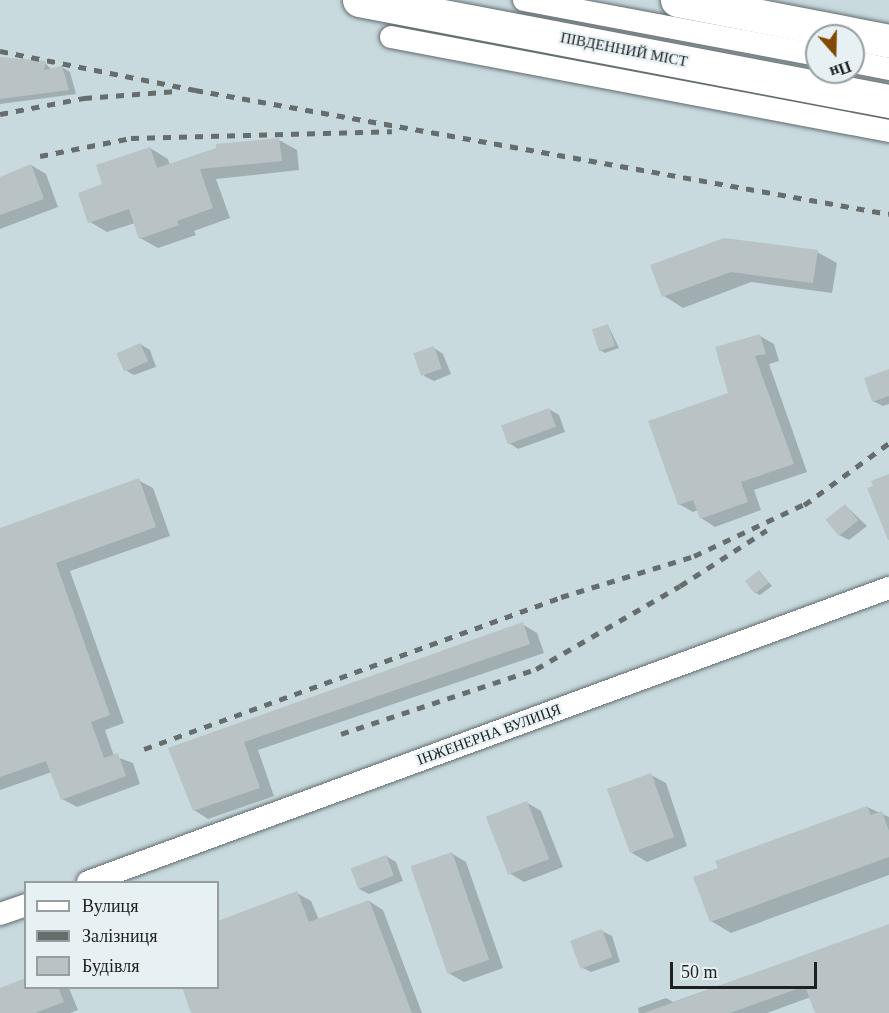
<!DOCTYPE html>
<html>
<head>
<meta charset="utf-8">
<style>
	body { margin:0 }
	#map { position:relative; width:889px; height:1013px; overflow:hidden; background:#dae4e6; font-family:"Times New Roman",serif }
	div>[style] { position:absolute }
	.built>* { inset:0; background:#c8dade }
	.shadow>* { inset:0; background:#0003 }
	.building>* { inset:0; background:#b9c3c5; transform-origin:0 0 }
	.roads { filter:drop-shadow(0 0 2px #616a6c) drop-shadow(0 0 2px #616a6c) }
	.minor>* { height:22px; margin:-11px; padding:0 11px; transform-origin:11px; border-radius:11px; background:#fff }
	.highway>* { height:33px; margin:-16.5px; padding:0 16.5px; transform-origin:16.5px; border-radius:16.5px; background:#fff }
	.rail>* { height:4.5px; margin-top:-2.25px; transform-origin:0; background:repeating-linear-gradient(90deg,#666d6d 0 8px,transparent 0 16px) }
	span { translate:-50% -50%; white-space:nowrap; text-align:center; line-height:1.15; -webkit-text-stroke:4.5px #e7f1f4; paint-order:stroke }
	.street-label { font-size:15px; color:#1d2121 }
	.legend { position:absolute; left:24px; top:881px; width:195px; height:108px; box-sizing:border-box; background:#e7f1f4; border:2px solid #969ea0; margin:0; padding:8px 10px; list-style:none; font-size:18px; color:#1d2121 }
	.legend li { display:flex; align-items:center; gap:12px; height:30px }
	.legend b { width:30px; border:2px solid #969ea0 }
	.north { position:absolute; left:805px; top:24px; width:60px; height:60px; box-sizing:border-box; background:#e7f1f4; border:2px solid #969ea0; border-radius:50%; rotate:160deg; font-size:16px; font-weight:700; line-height:24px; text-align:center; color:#1d2121 }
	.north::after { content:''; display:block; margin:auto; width:21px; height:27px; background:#834900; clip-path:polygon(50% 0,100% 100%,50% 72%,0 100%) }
	.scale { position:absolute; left:670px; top:962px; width:147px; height:27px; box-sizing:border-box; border:3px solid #1d2121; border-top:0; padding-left:8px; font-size:18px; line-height:21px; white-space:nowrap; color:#1d2121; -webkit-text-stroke:4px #e7f1f4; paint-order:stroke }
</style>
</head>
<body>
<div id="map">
	<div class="built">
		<div style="clip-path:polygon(evenodd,0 0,889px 0,889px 1013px,0 1013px,0 0,817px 36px,853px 36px,853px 72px,817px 72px,817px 36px,0 0,26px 882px,218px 882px,218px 988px,26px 988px,26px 882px)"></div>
	</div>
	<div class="shadow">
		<div style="clip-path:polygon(0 59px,45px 63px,52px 70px,62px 67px,70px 72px,76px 94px,0 104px)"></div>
		<div style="clip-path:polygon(279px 140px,297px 150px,299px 170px,216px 179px,230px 218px,194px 231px,196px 235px,158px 248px,140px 238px,135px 223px,107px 232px,90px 222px,104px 185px,150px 148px,168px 159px,170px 165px)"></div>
		<div style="clip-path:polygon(31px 165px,46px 174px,58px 207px,0 229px,0 179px)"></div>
		<div style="clip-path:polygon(817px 252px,837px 263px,832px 293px,751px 282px,683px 308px,664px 296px,652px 266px)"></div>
		<div style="clip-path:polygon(608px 325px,619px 348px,605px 353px,600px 350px)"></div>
		<div style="clip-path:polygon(760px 336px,774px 344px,779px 361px,769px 364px,807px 472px,754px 490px,761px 510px,715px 527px,701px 518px,698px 510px,693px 512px,679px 504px)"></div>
		<div style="clip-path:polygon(140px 344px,150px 350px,156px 367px,134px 375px,125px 370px)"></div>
		<div style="clip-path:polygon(434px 348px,443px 354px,451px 374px,434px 381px,424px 376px)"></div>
		<div style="clip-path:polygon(889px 373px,889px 404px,883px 406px,873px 401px)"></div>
		<div style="clip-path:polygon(549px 409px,559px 415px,565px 432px,518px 449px,509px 443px)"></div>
		<div style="clip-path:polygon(138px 480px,153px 488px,170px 536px,70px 571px,124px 723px,105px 730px,114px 756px,133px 763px,140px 784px,77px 807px,62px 799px,52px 772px,0 790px,0 529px)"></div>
		<div style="clip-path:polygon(845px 505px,867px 526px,849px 540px,839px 535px)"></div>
		<div style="clip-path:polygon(759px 571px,772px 586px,760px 595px,756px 593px)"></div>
		<div style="clip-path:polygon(522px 624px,537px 633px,544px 653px,258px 750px,274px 796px,208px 819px,194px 810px,170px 749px)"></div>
		<div style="clip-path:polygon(651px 775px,666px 783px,687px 846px,647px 862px,632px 853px)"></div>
		<div style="clip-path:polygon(526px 802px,541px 811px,563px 867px,524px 882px,509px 873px)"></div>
		<div style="clip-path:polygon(867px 807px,889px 817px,889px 875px,731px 933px,711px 921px)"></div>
		<div style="clip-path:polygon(451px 853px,466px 862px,503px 968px,464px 982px,450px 974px)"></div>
		<div style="clip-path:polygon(386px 856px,396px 862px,403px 881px,369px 894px,359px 889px)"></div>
		<div style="clip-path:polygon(297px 893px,311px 901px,319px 920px,369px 901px,383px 910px,422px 1013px,193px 1013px,218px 988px,218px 923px)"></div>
		<div style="clip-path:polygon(889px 926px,889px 1013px,816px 1013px,811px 997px,767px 1013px,639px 1013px,638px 1008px,666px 998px,673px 1002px)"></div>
		<div style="clip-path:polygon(602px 931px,612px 936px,620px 962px,591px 972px,581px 967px)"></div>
		<div style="clip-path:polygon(69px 988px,78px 1010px,70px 1013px,0 1013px,0 990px)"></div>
	</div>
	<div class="building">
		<div style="clip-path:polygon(0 57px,46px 61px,44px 70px,62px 66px,69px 90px,0 99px)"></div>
		<div style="clip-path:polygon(279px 138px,282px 161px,200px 169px,213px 208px,177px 221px,179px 225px,139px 239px,129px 209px,88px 223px,78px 193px,102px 184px,96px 165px,150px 147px,157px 168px,216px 148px,216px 144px)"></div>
		<div style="clip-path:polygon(31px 164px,44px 199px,0 215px,0 177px)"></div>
		<div style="clip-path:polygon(724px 238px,818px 250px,813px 283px,731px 272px,662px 297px,650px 265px)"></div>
		<div style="left:608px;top:324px;width:23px;height:17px;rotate:72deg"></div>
		<div style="clip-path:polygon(760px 334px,766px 354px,755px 356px,794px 464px,741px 482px,748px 502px,700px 519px,693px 500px,678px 505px,648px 421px,728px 393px,715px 347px)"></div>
		<div style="left:140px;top:343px;width:20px;height:26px;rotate:66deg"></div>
		<div style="left:434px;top:346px;width:24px;height:22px;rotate:71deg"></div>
		<div style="clip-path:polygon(889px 369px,889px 396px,872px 402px,864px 378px)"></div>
		<div style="left:549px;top:408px;width:20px;height:51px;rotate:70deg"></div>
		<div style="clip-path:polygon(889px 474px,889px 540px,888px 540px,867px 488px,873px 486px,871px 481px)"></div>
		<div style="clip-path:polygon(139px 478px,156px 527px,56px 563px,110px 715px,91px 722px,104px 758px,118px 753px,126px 776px,61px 800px,46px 761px,0 777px,0 528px)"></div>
		<div style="left:845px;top:504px;width:21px;height:25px;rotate:51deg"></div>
		<div style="left:759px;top:570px;width:16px;height:18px;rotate:52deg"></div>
		<div style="clip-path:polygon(523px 622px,530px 644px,244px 742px,260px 788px,193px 811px,168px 748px)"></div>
		<div style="left:651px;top:773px;width:68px;height:47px;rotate:70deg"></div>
		<div style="left:527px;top:801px;width:62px;height:44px;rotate:69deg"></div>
		<div style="clip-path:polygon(867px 806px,871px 815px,882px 811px,889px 831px,889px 857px,710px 922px,693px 877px,718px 868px,715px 861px)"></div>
		<div style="left:452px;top:852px;width:114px;height:44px;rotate:71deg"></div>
		<div style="left:386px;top:855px;width:22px;height:38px;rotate:69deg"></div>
		<div style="clip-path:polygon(297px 891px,309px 922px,369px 900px,412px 1013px,191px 1013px,182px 987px,218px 987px,218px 921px)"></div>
		<div style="clip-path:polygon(889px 924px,889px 1013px,815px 1013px,805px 986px,730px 1013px,644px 1013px)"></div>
		<div style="left:602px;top:929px;width:30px;height:34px;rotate:70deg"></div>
		<div style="clip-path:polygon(26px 978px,26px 987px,58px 987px,64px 1002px,35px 1013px,0 1013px,0 988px)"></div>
	</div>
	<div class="roads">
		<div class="minor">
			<div style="left:524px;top:0;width:298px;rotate:10.6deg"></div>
			<div style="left:391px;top:37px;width:507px;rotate:10.69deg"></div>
			<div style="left:853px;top:62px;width:37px;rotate:11deg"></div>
			<div style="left:88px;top:882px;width:853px;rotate:-20.16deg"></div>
			<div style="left:0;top:914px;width:28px;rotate:-19deg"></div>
		</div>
		<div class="highway">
			<div style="left:359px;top:0;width:540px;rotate:10.79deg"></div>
			<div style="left:677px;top:0;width:216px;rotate:10.9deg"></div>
		</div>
	</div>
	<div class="rail">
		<div style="left:0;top:51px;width:199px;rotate:11.3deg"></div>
		<div style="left:195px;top:90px;width:705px;rotate:10.13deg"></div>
		<div style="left:0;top:114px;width:86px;rotate:-10.8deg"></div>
		<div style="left:84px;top:98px;width:93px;rotate:-4.3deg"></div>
		<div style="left:40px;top:156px;width:93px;rotate:-11.2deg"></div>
		<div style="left:131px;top:138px;width:261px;rotate:-1.5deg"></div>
		<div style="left:804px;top:505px;width:105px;rotate:-36.1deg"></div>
		<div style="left:341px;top:734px;width:206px;rotate:-18.4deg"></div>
		<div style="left:536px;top:669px;width:166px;rotate:-30deg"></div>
		<div style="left:680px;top:586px;width:103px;rotate:-32.8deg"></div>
		<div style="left:144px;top:749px;width:444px;rotate:-20deg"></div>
		<div style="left:561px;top:597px;width:139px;rotate:-17.1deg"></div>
		<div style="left:694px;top:556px;width:129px;rotate:-25.2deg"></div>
	</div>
	<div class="street-label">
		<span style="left:624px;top:50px;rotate:11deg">ПІВДЕННИЙ МІСТ</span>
		<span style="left:489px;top:735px;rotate:-20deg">ІНЖЕНЕРНА ВУЛИЦЯ</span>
	</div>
	<ul class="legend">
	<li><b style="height:8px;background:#fff"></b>Вулиця</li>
	<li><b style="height:8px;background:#666d6d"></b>Залізниця</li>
	<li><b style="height:16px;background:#b9c3c5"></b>Будівля</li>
	</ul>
	<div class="north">Пн</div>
	<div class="scale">50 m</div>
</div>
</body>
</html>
